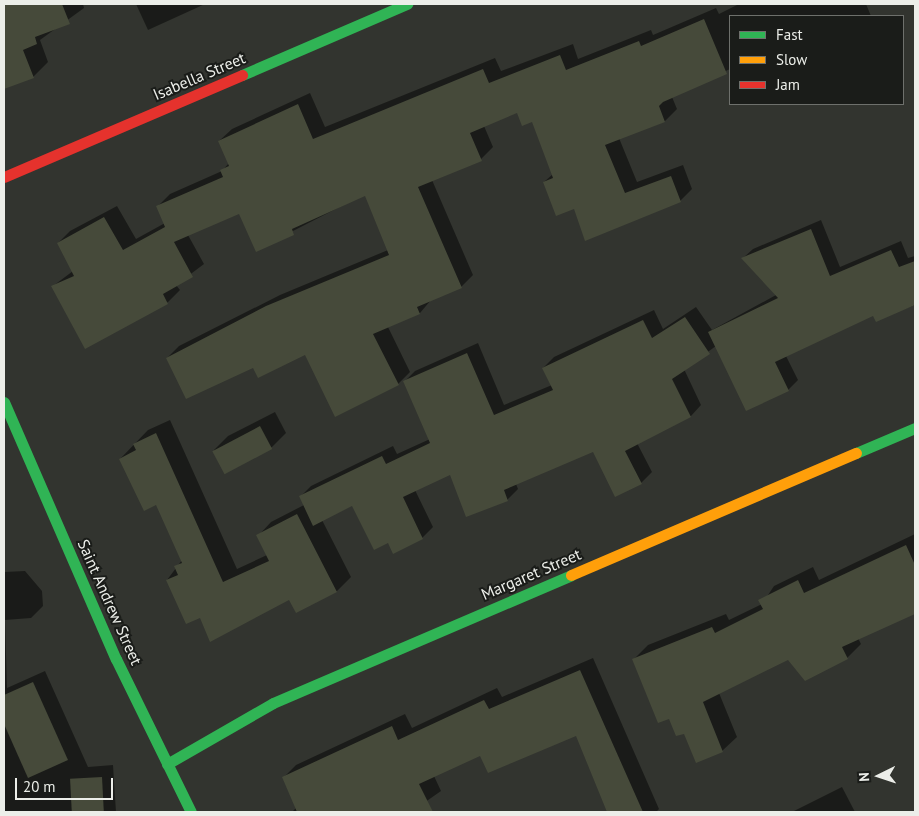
<!DOCTYPE html>
<html>
<head>
<meta charset="utf-8">
<style>
	body { margin:0 }
	#map { position:relative; width:919px; height:816px; overflow:hidden; background:#32342f; font-family:"PT Sans",sans-serif }
	div>[style] { position:absolute }
	.shadow>* { inset:0; background:#0007 }
	.building>* { inset:0; background:#464a3a; transform-origin:0 0 }
	.fast>* { height:11px; margin:-5.5px; padding:0 5.5px; transform-origin:5.5px; border-radius:5.5px; background:#30b455 }
	.slow>* { height:11px; margin:-5.5px; padding:0 5.5px; transform-origin:5.5px; border-radius:5.5px; background:#ff9f0a }
	.jam>* { height:11px; margin:-5.5px; padding:0 5.5px; transform-origin:5.5px; border-radius:5.5px; background:#e5322d }
	span { translate:-50% -50%; white-space:nowrap; text-align:center; line-height:1.15; -webkit-text-stroke:4px #1a1c19; paint-order:stroke }
	.street-label { font-size:16px; color:#eceee9 }
	.frame { position:absolute; inset:0; border:5px solid #eceee9; pointer-events:none }
	.legend { position:absolute; left:729px; top:15px; width:175px; height:90px; box-sizing:border-box; background:#1a1c19; border:1px solid #6e706c; margin:0; padding:6px 9px; list-style:none; font-size:15px; color:#eceee9 }
	.legend li { display:flex; align-items:center; gap:10px; height:25px }
	.legend b { width:25px; border:1px solid #6e706c }
	.north { position:absolute; left:854px; top:751px; width:50px; height:50px; -webkit-text-stroke:4px #1a1c19; paint-order:stroke; rotate:266deg; font-size:14px; font-weight:700; line-height:20px; text-align:center; color:#eceee9 }
	.north::after { content:''; display:block; margin:auto; width:18px; height:22px; background:#eceee9; clip-path:polygon(50% 0,100% 100%,50% 72%,0 100%) }
	.scale { position:absolute; left:15px; top:778px; width:98px; height:22px; box-sizing:border-box; border:2px solid #eceee9; border-top:0; padding-left:6px; font-size:15px; line-height:18px; white-space:nowrap; color:#eceee9; -webkit-text-stroke:4px #1a1c19; paint-order:stroke }
</style>
</head>
<body>
<div id="map">
	<div class="shadow">
		<div style="clip-path:polygon(4px 4px,83px 4px,84px 8px,40px 40px,48px 62px,33px 77px,4px 88px)"></div>
		<div style="clip-path:polygon(136px 4px,205px 4px,148px 30px)"></div>
		<div style="clip-path:polygon(739px 4px,866px 4px,871px 16px,730px 16px,730px 69px,672px 97px,677px 109px,665px 121px,619px 138px,637px 182px,683px 165px,692px 189px,680px 201px,586px 239px,574px 207px,544px 182px,553px 174px,533px 121px,518px 112px,484px 126px,493px 147px,481px 159px,432px 180px,473px 275px,461px 287px,431px 300px,420px 313px,388px 327px,410px 372px,398px 384px,306px 354px,253px 367px,167px 358px,179px 346px,280px 295px,388px 250px,365px 194px,256px 250px,240px 212px,188px 235px,204px 264px,176px 285px,180px 290px,168px 302px,86px 347px,53px 286px,73px 271px,58px 243px,70px 231px,117px 206px,136px 239px,165px 223px,158px 206px,170px 194px,222px 171px,229px 163px,219px 141px,232px 129px,310px 93px,325px 127px,495px 58px,501px 71px,573px 44px,578px 59px,651px 30px,653px 35px,716px 8px,719px 14px)"></div>
		<div style="clip-path:polygon(821px 220px,840px 267px,901px 241px,908px 258px,915px 256px,915px 305px,876px 320px,873px 314px,786px 356px,798px 380px,788px 390px,716px 346px,684px 369px,701px 405px,691px 416px,637px 443px,652px 472px,641px 483px,594px 450px,516px 484px,518px 489px,507px 500px,451px 473px,415px 490px,433px 527px,422px 538px,389px 542px,353px 505px,322px 520px,351px 577px,337px 591px,296px 612px,289px 598px,200px 616px,167px 580px,182px 560px,156px 503px,120px 459px,148px 430px,170px 420px,237px 569px,267px 555px,258px 536px,271px 522px,304px 505px,300px 497px,311px 486px,393px 446px,397px 454px,430px 439px,404px 382px,415px 371px,478px 343px,504px 405px,552px 385px,543px 368px,554px 357px,654px 310px,663px 329px,696px 307px,712px 330px,776px 295px,743px 258px,753px 249px)"></div>
		<div style="clip-path:polygon(275px 412px,286px 433px,272px 447px,224px 470px,214px 450px,228px 436px)"></div>
		<div style="clip-path:polygon(915px 534px,915px 612px,858px 638px,861px 644px,847px 658px,788px 659px,719px 693px,737px 737px,722px 751px,684px 732px,670px 717px,634px 659px,648px 645px,726px 614px,729px 620px,762px 604px,774px 586px,813px 567px,819px 580px)"></div>
		<div style="clip-path:polygon(25px 571px,42px 591px,43px 606px,31px 618px,5px 620px,7px 688px,45px 671px,88px 767px,113px 765px,116px 812px,4px 812px,4px 572px)"></div>
		<div style="clip-path:polygon(593px 658px,659px 809px,656px 812px,609px 812px,577px 734px,480px 755px,434px 776px,441px 791px,411px 812px,292px 812px,296px 808px,283px 778px,296px 765px,405px 714px,412px 728px,497px 688px,502px 697px)"></div>
		<div style="clip-path:polygon(842px 787px,855px 812px,792px 812px)"></div>
	</div>
	<div class="building">
		<div style="clip-path:polygon(4px 4px,62px 4px,70px 24px,35px 37px,37px 44px,23px 50px,34px 78px,4px 89px)"></div>
		<div style="clip-path:polygon(704px 19px,727px 74px,663px 102px,659px 106px,665px 122px,605px 145px,625px 193px,671px 176px,681px 202px,585px 241px,574px 209px,556px 216px,543px 182px,553px 178px,532px 122px,522px 126px,517px 113px,470px 133px,482px 161px,418px 187px,462px 288px,417px 307px,420px 314px,373px 334px,399px 385px,335px 417px,305px 355px,258px 378px,253px 368px,186px 399px,166px 358px,266px 306px,389px 255px,365px 196px,292px 229px,294px 235px,256px 252px,239px 214px,174px 242px,193px 277px,163px 294px,168px 304px,85px 349px,51px 286px,74px 276px,57px 243px,104px 217px,123px 250px,165px 227px,156px 206px,223px 177px,220px 170px,229px 166px,218px 141px,298px 104px,313px 139px,483px 69px,489px 83px,560px 55px,566px 70px,639px 41px,641px 46px)"></div>
		<div style="clip-path:polygon(811px 229px,830px 276px,891px 250px,899px 267px,915px 261px,915px 305px,876px 322px,873px 316px,775px 362px,789px 391px,746px 411px,708px 332px,778px 298px,741px 258px)"></div>
		<div style="clip-path:polygon(685px 317px,710px 354px,672px 379px,691px 417px,625px 451px,642px 484px,615px 497px,593px 452px,504px 490px,508px 501px,466px 517px,450px 475px,403px 497px,423px 539px,393px 554px,388px 543px,374px 550px,352px 506px,313px 526px,299px 496px,382px 456px,386px 464px,430px 443px,403px 381px,467px 353px,494px 415px,553px 390px,542px 368px,643px 320px,652px 338px)"></div>
		<div style="left:260px;top:426px;width:26px;height:54px;rotate:62deg"></div>
		<div style="clip-path:polygon(156px 433px,223px 582px,269px 561px,256px 535px,297px 514px,337px 592px,296px 613px,289px 600px,210px 642px,200px 618px,186px 624px,166px 580px,178px 575px,174px 566px,182px 563px,156px 505px,144px 511px,119px 459px,136px 450px,133px 444px)"></div>
		<div style="clip-path:polygon(906px 545px,915px 565px,915px 614px,842px 647px,848px 659px,805px 681px,788px 660px,703px 702px,723px 752px,696px 763px,684px 734px,676px 736px,669px 719px,658px 723px,632px 659px,712px 627px,715px 633px,763px 609px,758px 600px,798px 580px,804px 593px)"></div>
		<div style="clip-path:polygon(580px 670px,643px 812px,607px 812px,576px 736px,488px 773px,480px 756px,419px 784px,433px 812px,297px 812px,282px 777px,392px 726px,398px 740px,484px 700px,489px 709px)"></div>
		<div style="clip-path:polygon(33px 682px,68px 760px,28px 778px,4px 724px,4px 695px)"></div>
		<div style="left:102px;top:777px;width:35px;height:32px;rotate:87deg"></div>
	</div>
	<div class="fast">
		<div style="left:242px;top:75px;width:180px;rotate:-23.3deg"></div>
		<div style="left:4px;top:402px;width:280px;rotate:66.5deg"></div>
		<div style="left:116px;top:659px;width:170px;rotate:63.9deg"></div>
		<div style="left:856px;top:453px;width:64px;rotate:-23deg"></div>
		<div style="left:167px;top:764px;width:122px;rotate:-29.9deg"></div>
		<div style="left:273px;top:703px;width:324px;rotate:-23.2deg"></div>
	</div>
	<div class="slow">
		<div style="left:571px;top:575px;width:310px;rotate:-23.2deg"></div>
	</div>
	<div class="jam">
		<div style="left:4px;top:177px;width:259px;rotate:-23.2deg"></div>
	</div>
	<div class="street-label">
		<span style="left:199px;top:76px;rotate:-23deg">Isabella Street</span>
		<span style="left:531px;top:574px;rotate:-23deg">Margaret Street</span>
		<span style="left:110px;top:602px;rotate:66deg">Saint Andrew Street</span>
	</div>
	<div class="frame"></div>
	<ul class="legend">
	<li><b style="height:6px;background:#30b455"></b>Fast</li>
	<li><b style="height:6px;background:#ff9f0a"></b>Slow</li>
	<li><b style="height:6px;background:#e5322d"></b>Jam</li>
	</ul>
	<div class="north">N</div>
	<div class="scale">20 m</div>
</div>
</body>
</html>
